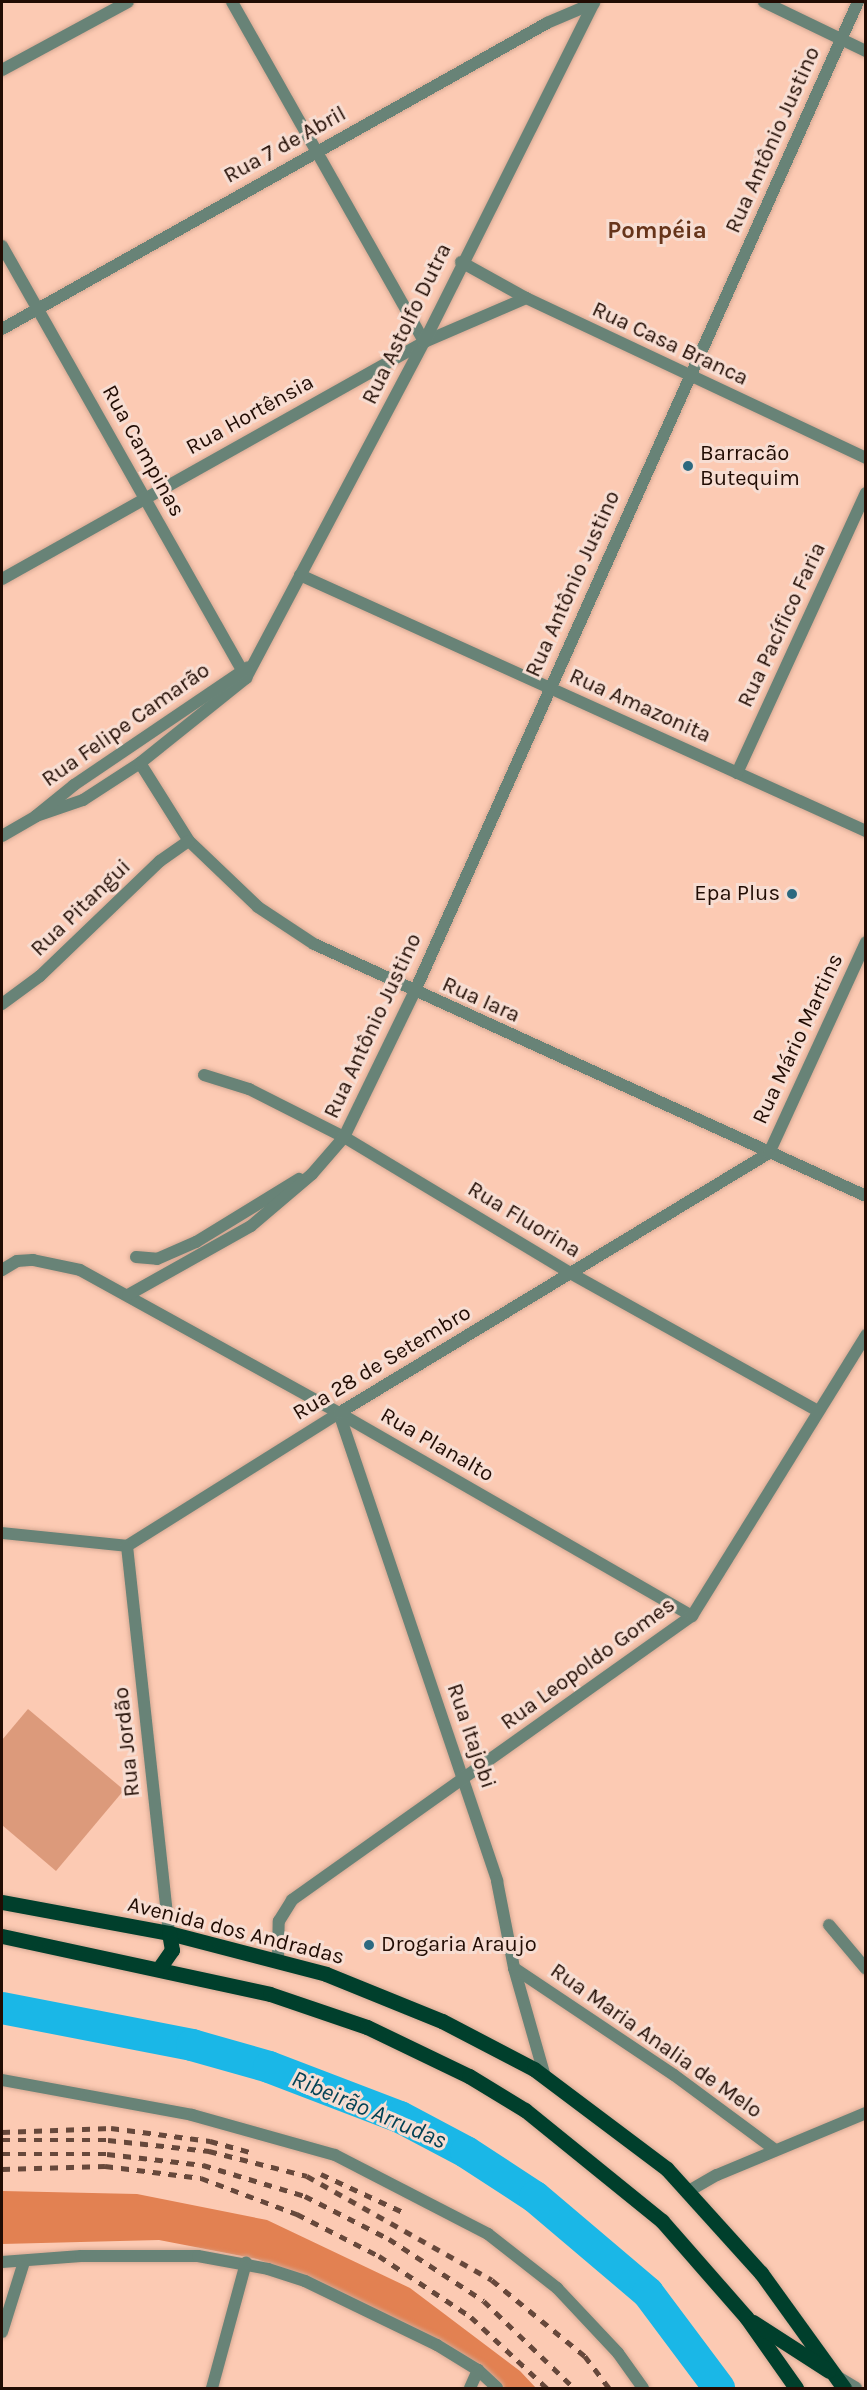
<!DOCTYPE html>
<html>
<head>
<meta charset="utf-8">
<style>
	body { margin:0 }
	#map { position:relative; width:867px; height:2390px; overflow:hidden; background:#fccab3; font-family:Karla,sans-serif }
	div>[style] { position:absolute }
	.green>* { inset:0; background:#dc9a7b }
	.forest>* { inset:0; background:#e28152 }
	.river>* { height:32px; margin:-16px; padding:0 16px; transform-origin:16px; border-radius:16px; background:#1ab7e7 }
	.roads { filter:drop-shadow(0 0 2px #d5a893) drop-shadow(0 0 2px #d5a893) }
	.minor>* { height:12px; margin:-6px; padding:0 6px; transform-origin:6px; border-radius:6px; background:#688377 }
	.primary>* { height:15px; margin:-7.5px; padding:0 7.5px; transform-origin:7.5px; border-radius:7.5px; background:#003f2c }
	.rail>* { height:4.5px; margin-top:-2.25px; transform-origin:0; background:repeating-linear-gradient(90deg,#67483b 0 8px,transparent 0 16px) }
	.dots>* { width:16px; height:16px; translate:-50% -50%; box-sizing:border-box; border:3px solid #f7ddd2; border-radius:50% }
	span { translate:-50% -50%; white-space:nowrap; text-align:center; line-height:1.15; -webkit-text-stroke:6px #f7ddd2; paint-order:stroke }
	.street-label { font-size:22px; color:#210c03 }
	.poi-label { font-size:22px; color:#210c03 }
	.left { translate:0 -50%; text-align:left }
	.right { translate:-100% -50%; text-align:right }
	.neighbourhood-label { font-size:24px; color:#66341a; font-weight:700 }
	.water-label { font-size:24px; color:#034255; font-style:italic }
	.frame { position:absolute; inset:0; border:3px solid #210c03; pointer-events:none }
</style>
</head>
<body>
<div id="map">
	<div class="green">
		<div style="clip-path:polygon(28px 1709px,124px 1790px,56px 1871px,2px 1825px,2px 1740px)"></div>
	</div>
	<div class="forest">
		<div style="clip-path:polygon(2px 2191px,137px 2194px,267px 2220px,410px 2288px,520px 2371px,536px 2388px,501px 2388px,339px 2291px,257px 2259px,159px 2240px,2px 2244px)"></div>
	</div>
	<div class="river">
		<div style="left:2px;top:2008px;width:194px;rotate:11deg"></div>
		<div style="left:192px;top:2045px;width:80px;rotate:15.9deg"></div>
		<div style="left:269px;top:2067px;width:140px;rotate:20.9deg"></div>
		<div style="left:400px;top:2117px;width:75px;rotate:27.9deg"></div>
		<div style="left:466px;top:2152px;width:82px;rotate:33.1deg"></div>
		<div style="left:535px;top:2197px;width:148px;rotate:40.3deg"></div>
		<div style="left:648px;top:2293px;width:119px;rotate:53.2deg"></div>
	</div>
	<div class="roads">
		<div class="minor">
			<div style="left:232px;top:2px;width:390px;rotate:60.5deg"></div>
			<div style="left:764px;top:2px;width:113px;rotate:25.7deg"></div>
			<div style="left:2px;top:70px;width:143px;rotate:-28.4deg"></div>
			<div style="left:2px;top:246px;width:496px;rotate:60.5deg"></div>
			<div style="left:461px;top:262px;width:74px;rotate:29deg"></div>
			<div style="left:526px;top:298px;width:376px;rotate:25.2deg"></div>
			<div style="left:2px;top:329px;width:625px;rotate:-29.31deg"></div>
			<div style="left:547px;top:23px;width:51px;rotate:-23.1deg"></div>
			<div style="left:300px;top:575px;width:621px;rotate:24.34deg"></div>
			<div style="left:2px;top:579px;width:484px;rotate:-29.3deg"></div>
			<div style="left:424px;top:342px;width:111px;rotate:-23.3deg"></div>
			<div style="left:140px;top:763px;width:92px;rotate:57.9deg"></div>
			<div style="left:189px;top:841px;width:95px;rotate:43.7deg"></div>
			<div style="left:258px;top:907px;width:67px;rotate:33.5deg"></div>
			<div style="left:314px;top:944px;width:607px;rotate:24.54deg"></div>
			<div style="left:737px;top:773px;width:308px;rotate:-65.3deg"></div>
			<div style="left:36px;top:816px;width:50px;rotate:-18.8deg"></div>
			<div style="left:83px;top:800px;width:68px;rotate:-33deg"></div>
			<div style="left:140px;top:763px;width:136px;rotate:-38.7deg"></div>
			<div style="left:246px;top:678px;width:380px;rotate:-62.1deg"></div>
			<div style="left:424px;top:342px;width:380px;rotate:-63.4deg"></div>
			<div style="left:2px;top:836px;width:39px;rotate:-30deg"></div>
			<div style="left:36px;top:816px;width:49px;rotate:-39.2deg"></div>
			<div style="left:74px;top:785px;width:210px;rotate:-34.1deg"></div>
			<div style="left:2px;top:1004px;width:47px;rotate:-36.4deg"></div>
			<div style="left:40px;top:976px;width:166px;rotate:-43.8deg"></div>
			<div style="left:160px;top:861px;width:35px;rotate:-35deg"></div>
			<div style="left:204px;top:1075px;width:47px;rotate:17.3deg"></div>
			<div style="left:249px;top:1089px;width:106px;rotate:26.8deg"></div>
			<div style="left:344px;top:1137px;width:264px;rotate:31deg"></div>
			<div style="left:570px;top:1273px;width:284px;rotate:29.1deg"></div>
			<div style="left:136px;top:1257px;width:21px;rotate:5deg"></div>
			<div style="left:157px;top:1259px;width:43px;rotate:-23.6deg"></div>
			<div style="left:196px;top:1242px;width:121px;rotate:-31.5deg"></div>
			<div style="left:2px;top:1270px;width:17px;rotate:-31deg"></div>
			<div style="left:17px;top:1261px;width:16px;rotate:-4deg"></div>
			<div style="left:33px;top:1260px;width:48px;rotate:12deg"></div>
			<div style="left:80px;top:1270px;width:296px;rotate:28.9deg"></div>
			<div style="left:339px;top:1413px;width:407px;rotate:29.9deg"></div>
			<div style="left:128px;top:1295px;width:141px;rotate:-29.3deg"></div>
			<div style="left:251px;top:1226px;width:80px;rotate:-40.4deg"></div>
			<div style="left:312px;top:1174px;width:49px;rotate:-49.1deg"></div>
			<div style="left:344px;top:1137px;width:160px;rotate:-64.1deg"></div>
			<div style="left:414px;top:993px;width:1086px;rotate:-65.87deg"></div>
			<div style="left:339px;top:1413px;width:494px;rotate:71.3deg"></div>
			<div style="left:497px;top:1881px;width:89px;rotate:78.9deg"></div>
			<div style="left:514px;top:1968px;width:113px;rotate:74.1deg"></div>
			<div style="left:2px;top:1533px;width:126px;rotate:5.9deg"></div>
			<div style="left:127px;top:1546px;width:250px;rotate:-32.1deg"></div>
			<div style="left:339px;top:1413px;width:502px;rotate:-31.16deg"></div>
			<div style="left:769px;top:1153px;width:232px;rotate:-65.3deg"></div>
			<div style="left:127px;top:1546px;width:389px;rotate:83.8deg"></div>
			<div style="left:829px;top:1925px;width:57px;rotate:49.9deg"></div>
			<div style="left:278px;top:1960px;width:39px;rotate:-89deg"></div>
			<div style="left:279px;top:1921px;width:25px;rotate:-58deg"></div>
			<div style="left:292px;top:1900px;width:491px;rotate:-35.4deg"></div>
			<div style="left:692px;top:1616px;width:331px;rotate:-58.2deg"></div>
			<div style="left:514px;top:1968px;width:192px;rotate:33.8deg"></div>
			<div style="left:674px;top:2075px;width:124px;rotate:36.5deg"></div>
			<div style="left:2px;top:2080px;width:193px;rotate:10.4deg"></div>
			<div style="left:192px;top:2115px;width:148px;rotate:15.6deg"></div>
			<div style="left:335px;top:2155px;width:172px;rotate:27.3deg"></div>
			<div style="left:488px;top:2234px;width:88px;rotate:38deg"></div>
			<div style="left:557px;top:2288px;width:89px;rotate:46.8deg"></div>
			<div style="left:618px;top:2353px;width:43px;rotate:54.5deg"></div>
			<div style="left:687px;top:2192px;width:34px;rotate:-30deg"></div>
			<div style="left:717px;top:2175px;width:161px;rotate:-22.6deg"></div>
			<div style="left:2px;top:2262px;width:79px;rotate:-4.3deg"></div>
			<div style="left:81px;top:2256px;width:117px"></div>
			<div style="left:198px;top:2256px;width:71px;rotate:10.5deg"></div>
			<div style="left:268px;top:2269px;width:39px;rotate:18deg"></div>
			<div style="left:305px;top:2281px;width:147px;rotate:25.9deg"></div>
			<div style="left:437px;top:2345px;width:48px;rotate:31.4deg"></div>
			<div style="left:478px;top:2370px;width:26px;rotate:43deg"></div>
			<div style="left:2px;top:2332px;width:73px;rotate:-72.6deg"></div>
			<div style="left:838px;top:2377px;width:21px;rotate:31deg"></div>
			<div style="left:212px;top:2388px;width:130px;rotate:-74.8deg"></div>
			<div style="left:470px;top:2388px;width:20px;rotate:-66deg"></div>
		</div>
		<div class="primary">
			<div style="left:2px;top:1902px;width:170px;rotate:10.5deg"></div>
			<div style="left:169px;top:1933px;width:162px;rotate:14.6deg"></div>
			<div style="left:326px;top:1974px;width:125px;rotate:22.1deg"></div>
			<div style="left:442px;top:2021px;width:104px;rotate:27.6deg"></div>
			<div style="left:534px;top:2069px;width:166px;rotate:36.9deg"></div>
			<div style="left:667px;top:2169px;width:140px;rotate:47.9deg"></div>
			<div style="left:761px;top:2273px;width:142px;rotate:54.2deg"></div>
			<div style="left:2px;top:1936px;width:274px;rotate:12.2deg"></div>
			<div style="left:270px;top:1994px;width:102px;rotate:18.8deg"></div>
			<div style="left:367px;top:2027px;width:113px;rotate:25.7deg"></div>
			<div style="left:469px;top:2076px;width:66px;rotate:31.3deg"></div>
			<div style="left:525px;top:2110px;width:176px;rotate:39deg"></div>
			<div style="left:662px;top:2221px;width:128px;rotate:48.8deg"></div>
			<div style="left:746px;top:2317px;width:87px;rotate:54.8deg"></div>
			<div style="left:160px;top:1967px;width:21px;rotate:-55deg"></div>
			<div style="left:172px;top:1950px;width:17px;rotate:-100deg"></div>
			<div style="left:753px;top:2322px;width:90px;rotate:32.8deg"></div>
		</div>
	</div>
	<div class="rail">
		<div style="left:2px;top:2132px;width:109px;rotate:-2.1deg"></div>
		<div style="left:111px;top:2128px;width:100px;rotate:7.5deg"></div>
		<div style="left:210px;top:2141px;width:41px;rotate:15.4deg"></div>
		<div style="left:2px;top:2140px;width:106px"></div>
		<div style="left:108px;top:2140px;width:102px;rotate:6.2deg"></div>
		<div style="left:209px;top:2151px;width:101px;rotate:14.3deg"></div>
		<div style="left:307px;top:2176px;width:212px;rotate:29.3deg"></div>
		<div style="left:492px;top:2280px;width:120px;rotate:39.3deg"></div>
		<div style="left:585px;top:2356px;width:40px;rotate:53deg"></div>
		<div style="left:2px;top:2154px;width:105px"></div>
		<div style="left:107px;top:2154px;width:97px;rotate:6.5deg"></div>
		<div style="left:203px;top:2165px;width:107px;rotate:16.9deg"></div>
		<div style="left:305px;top:2196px;width:94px;rotate:27.1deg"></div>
		<div style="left:389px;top:2239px;width:113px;rotate:33.1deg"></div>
		<div style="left:484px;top:2301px;width:125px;rotate:44deg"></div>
		<div style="left:2px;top:2169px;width:103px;rotate:-1.7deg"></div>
		<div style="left:105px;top:2166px;width:97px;rotate:7.1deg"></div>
		<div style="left:201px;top:2178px;width:103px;rotate:20.6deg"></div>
		<div style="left:297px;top:2214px;width:92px;rotate:27.1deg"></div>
		<div style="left:379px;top:2256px;width:110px;rotate:33.5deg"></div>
		<div style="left:471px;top:2317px;width:104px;rotate:43.1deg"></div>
		<div style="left:321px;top:2174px;width:90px;rotate:24.9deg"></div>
	</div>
	<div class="dots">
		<div style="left:688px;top:466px;background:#2c6980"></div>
		<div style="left:792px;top:894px;background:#2c6980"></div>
		<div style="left:369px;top:1945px;background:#2c6980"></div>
	</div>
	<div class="street-label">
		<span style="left:773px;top:140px;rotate:-66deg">Rua Antônio Justino</span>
		<span style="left:285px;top:145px;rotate:-29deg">Rua 7 de Abril</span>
		<span style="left:407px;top:324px;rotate:-64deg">Rua Astolfo Dutra</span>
		<span style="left:670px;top:344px;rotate:25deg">Rua Casa Branca</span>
		<span style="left:250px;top:415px;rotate:-29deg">Rua Hortênsia</span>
		<span style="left:143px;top:451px;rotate:61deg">Rua Campinas</span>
		<span style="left:573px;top:584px;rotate:-66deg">Rua Antônio Justino</span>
		<span style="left:782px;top:625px;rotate:-65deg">Rua Pacífico Faria</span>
		<span style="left:640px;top:706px;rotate:24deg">Rua Amazonita</span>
		<span style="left:126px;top:725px;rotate:-35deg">Rua Felipe Camarão</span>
		<span style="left:81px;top:908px;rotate:-44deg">Rua Pitangui</span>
		<span style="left:481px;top:1000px;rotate:24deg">Rua Iara</span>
		<span style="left:373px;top:1026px;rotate:-65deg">Rua Antônio Justino</span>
		<span style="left:798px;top:1039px;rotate:-65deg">Rua Mário Martins</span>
		<span style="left:524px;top:1220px;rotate:31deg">Rua Fluorina</span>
		<span style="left:382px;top:1363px;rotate:-31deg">Rua 28 de Setembro</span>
		<span style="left:437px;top:1445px;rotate:30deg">Rua Planalto</span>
		<span style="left:588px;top:1664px;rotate:-36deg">Rua Leopoldo Gomes</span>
		<span style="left:471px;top:1736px;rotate:71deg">Rua Itajobi</span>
		<span style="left:127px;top:1742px;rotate:-96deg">Rua Jordão</span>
		<span style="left:236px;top:1931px;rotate:14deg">Avenida dos Andradas</span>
		<span style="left:656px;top:2041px;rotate:35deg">Rua Maria Analia de Melo</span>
	</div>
	<div class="poi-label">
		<span class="left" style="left:700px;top:466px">Barracão<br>Butequim</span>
		<span class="right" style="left:780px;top:894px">Epa Plus</span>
		<span class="left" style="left:381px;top:1945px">Drogaria Araujo</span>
	</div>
	<div class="neighbourhood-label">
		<span style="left:657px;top:231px">Pompéia</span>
	</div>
	<div class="water-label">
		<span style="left:369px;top:2110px;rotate:23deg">Ribeirão Arrudas</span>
	</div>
	<div class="frame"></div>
</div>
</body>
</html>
